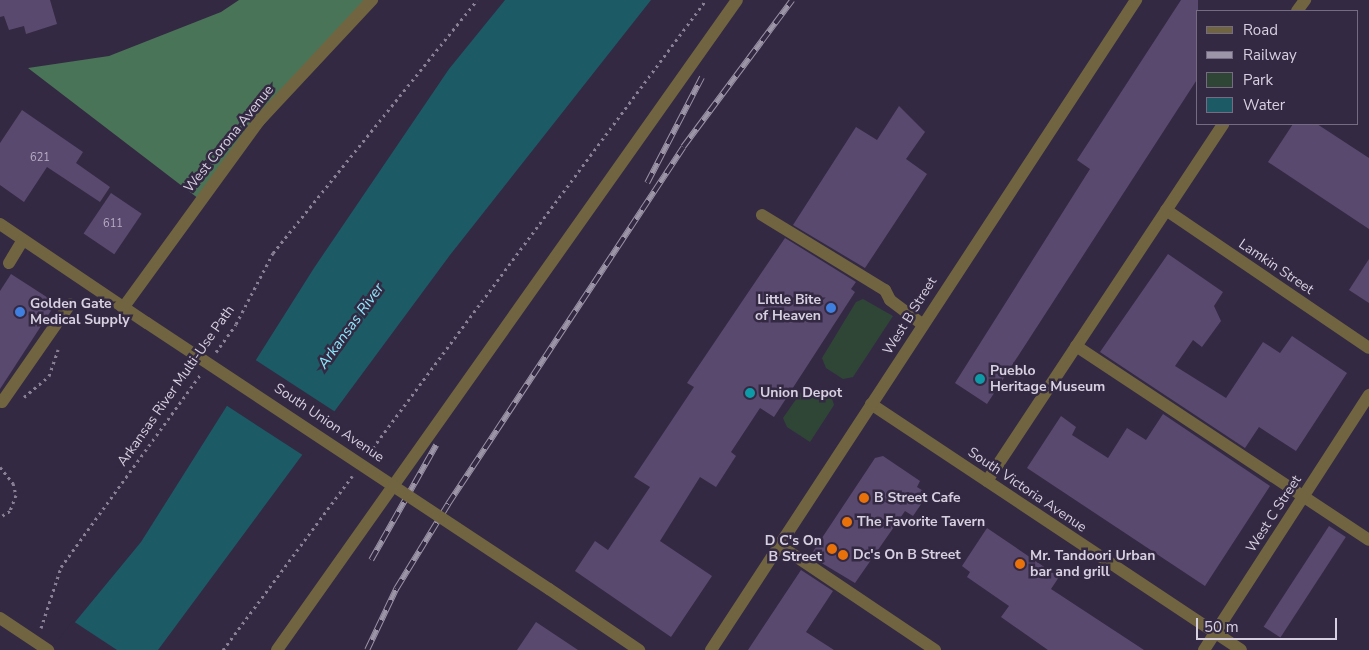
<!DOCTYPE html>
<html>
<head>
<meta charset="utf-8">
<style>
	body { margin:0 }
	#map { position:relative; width:1369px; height:650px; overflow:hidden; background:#342942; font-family:"Nunito Sans",sans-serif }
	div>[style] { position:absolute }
	.green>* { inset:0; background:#2f4637 }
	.forest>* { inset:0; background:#4a7458 }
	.water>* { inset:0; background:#1c5a65 }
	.pier>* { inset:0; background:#342942; transform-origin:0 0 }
	.building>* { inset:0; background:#5a496f; transform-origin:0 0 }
	.path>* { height:3px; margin-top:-1.5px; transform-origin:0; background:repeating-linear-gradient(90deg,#898094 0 2.5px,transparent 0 6.5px) }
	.minor>* { height:12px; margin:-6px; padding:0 6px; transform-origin:6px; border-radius:6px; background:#706540 }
	.rail>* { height:5.5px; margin-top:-2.75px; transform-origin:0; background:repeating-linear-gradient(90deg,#342942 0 11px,#9c94a7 0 22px); box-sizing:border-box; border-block:1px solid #9c94a7 }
	.minor-bridge>* { height:12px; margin:-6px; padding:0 6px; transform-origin:6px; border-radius:6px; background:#706540 }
	.dots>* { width:14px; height:14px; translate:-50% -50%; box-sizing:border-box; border:2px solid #342942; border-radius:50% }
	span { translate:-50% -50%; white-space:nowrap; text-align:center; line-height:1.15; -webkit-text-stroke:5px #342942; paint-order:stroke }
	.number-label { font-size:11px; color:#b8aec4 }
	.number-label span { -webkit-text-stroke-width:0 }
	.street-label { font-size:14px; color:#d7d0e0 }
	.poi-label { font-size:14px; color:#d7d0e0; font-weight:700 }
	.right { translate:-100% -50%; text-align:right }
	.left { translate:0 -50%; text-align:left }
	.water-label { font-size:15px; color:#8cebfe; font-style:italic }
	.legend { position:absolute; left:1196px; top:10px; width:162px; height:115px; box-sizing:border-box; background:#342942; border:1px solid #756c81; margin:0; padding:6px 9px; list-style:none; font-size:15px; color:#d7d0e0 }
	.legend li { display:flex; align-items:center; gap:10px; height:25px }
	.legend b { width:25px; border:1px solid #756c81 }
	.scale { position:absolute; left:1196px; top:618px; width:141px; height:22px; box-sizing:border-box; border:2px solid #d7d0e0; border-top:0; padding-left:6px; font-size:15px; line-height:18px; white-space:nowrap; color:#d7d0e0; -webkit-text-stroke:4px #342942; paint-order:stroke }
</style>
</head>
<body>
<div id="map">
	<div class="green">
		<div style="clip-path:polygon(863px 299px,893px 316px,853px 377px,843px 379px,826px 368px,822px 358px,856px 302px)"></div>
		<div style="clip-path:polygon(806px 385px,831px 396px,834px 405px,810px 442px,787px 427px,783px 418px)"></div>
	</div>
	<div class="forest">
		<div style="clip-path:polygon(239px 0,372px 0,199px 199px,28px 68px,109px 56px,221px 12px)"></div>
	</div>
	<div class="water">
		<div style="clip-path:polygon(505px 0,651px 0,450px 255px,158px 650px,52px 650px,141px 542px,314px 268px,449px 69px)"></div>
	</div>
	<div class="pier">
		<div style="left:254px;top:359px;width:99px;height:54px;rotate:33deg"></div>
		<div style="clip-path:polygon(73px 621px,117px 650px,50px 650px)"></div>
	</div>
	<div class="building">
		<div style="clip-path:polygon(0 0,50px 0,57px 24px,26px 34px,24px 26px,9px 30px,4px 16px,0 17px)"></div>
		<div style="clip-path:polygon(1181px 0,1198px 0,1198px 78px,987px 404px,955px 383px,1090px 169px,1077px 160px)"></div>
		<div style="clip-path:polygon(899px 106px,925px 132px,906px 159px,927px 174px,865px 268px,793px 225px,856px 127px,877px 140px)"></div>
		<div style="clip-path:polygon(22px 110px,83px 152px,76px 163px,110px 187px,100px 202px,47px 167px,24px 202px,0 185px,0 143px)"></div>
		<div style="clip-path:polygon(1293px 124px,1317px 124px,1369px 158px,1369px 229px,1268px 162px)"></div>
		<div style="left:111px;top:193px;width:37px;height:49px;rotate:34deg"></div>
		<div style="clip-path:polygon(785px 238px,856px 282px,851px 289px,855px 292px,774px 417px,760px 408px,731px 452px,736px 456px,716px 487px,700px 477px,660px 541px,712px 576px,671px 637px,575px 571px,595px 541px,608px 550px,650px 487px,634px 477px,694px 387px,687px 383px)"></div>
		<div style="clip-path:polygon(1168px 254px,1223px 292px,1214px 306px,1221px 321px,1202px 347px,1193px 340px,1175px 366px,1226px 398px,1263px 342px,1280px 353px,1292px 336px,1347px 373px,1296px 451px,1259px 427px,1245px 448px,1100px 352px)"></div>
		<div style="clip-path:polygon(1369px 259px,1369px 303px,1349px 290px)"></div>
		<div style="clip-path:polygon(11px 274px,56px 303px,0 389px,0 291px)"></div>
		<div style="clip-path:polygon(1163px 414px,1270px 486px,1205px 586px,1027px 468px,1061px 416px,1076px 427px,1072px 435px,1108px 458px,1127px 428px,1146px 440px)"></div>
		<div style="clip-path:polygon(883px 456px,920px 481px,917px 487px,928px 494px,913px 516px,905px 511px,855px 583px,810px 556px,875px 458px)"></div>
		<div style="left:1329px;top:526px;width:20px;height:120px;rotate:33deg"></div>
		<div style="clip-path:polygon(987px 528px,1059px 577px,1051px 589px,1144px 650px,1048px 650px,1001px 617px,1009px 606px,967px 577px,970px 572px,962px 566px)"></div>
		<div style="clip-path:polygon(801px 570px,833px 591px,806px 632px,834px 650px,748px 650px)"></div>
		<div style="clip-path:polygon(536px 622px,578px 650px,517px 650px)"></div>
	</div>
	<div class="path">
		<div style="left:216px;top:352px;width:34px;rotate:-54deg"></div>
		<div style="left:236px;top:324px;width:80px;rotate:-62.5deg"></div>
		<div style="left:273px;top:253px;width:325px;rotate:-51.1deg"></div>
		<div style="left:24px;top:397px;width:33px;rotate:-40deg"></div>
		<div style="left:49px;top:376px;width:28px;rotate:-71deg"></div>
		<div style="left:369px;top:453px;width:565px;rotate:-53.35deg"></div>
		<div style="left:0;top:467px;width:21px;rotate:51deg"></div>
		<div style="left:13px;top:483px;width:12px;rotate:76deg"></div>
		<div style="left:16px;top:495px;width:17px;rotate:111deg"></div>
		<div style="left:10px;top:511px;width:12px;rotate:149deg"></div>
		<div style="left:41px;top:628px;width:64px;rotate:-71.8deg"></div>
		<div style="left:61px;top:567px;width:237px;rotate:-54.1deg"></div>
		<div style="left:223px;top:650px;width:217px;rotate:-53.4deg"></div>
	</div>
	<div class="minor">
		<div style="left:1297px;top:11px;width:14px;rotate:-54deg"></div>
		<div style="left:1166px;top:210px;width:245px;rotate:34.2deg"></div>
		<div style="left:762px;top:215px;width:144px;rotate:31.4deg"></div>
		<div style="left:885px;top:290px;width:11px;rotate:63deg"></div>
		<div style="left:890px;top:300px;width:40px;rotate:37deg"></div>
		<div style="left:0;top:224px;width:177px;rotate:34deg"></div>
		<div style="left:9px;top:263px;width:27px;rotate:-59deg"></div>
		<div style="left:123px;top:308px;width:231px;rotate:-54deg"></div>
		<div style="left:259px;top:121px;width:166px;rotate:-47deg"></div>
		<div style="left:1076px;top:346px;width:351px;rotate:33.5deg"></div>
		<div style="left:2px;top:402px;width:119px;rotate:-55.2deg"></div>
		<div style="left:871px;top:404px;width:444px;rotate:33.6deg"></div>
		<div style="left:987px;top:481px;width:428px;rotate:-56.5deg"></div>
		<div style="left:779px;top:545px;width:188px;rotate:33.9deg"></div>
		<div style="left:549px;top:589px;width:109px;rotate:34.1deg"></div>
		<div style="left:277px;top:650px;width:796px;rotate:-54.71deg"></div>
		<div style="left:711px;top:650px;width:777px;rotate:-56.82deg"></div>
		<div style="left:1204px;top:650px;width:304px;rotate:-57.1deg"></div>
	</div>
	<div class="rail">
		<div style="left:647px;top:183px;width:119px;rotate:-62.6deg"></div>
		<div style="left:371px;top:560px;width:132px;rotate:-60.5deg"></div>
		<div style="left:367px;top:650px;width:68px;rotate:-64.6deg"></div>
		<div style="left:396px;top:589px;width:100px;rotate:-58.5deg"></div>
		<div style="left:448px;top:504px;width:427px;rotate:-56.6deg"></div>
		<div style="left:683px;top:147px;width:183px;rotate:-53.4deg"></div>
	</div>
	<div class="minor-bridge">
		<div style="left:147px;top:323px;width:482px;rotate:33.5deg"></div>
		<div style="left:0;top:618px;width:58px;rotate:33.7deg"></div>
	</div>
	<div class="dots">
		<div style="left:831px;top:308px;background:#3f7fe0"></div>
		<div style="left:20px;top:312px;background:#3f7fe0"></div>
		<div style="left:980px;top:379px;background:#0f9aa8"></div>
		<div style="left:750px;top:393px;background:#0f9aa8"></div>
		<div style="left:864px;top:498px;background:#e8710a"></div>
		<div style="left:847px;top:522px;background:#e8710a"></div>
		<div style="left:832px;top:549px;background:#e8710a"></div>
		<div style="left:843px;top:555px;background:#e8710a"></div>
		<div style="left:1020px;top:564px;background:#e8710a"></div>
	</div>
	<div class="number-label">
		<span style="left:40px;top:158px">621</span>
		<span style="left:113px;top:224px">611</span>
	</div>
	<div class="street-label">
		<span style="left:229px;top:139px;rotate:-51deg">West Corona Avenue</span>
		<span style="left:1276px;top:267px;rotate:34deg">Lamkin Street</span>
		<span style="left:910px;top:316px;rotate:-58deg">West B Street</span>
		<span style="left:176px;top:386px;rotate:-55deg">Arkansas River Multi-Use Path</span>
		<span style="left:329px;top:423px;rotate:34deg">South Union Avenue</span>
		<span style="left:1027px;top:490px;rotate:34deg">South Victoria Avenue</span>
		<span style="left:1274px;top:514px;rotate:-57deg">West C Street</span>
	</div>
	<div class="poi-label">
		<span class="right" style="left:821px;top:308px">Little Bite<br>of Heaven</span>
		<span class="left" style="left:30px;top:312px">Golden Gate<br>Medical Supply</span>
		<span class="left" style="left:990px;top:379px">Pueblo<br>Heritage Museum</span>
		<span class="left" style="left:760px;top:393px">Union Depot</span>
		<span class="left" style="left:874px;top:498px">B Street Cafe</span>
		<span class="left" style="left:857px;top:522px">The Favorite Tavern</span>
		<span class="right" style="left:822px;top:549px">D C's On<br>B Street</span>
		<span class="left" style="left:853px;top:555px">Dc's On B Street</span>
		<span class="left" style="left:1030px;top:564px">Mr. Tandoori Urban<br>bar and grill</span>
	</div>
	<div class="water-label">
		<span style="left:351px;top:326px;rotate:-54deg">Arkansas River</span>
	</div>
	<ul class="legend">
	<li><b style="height:6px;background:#706540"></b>Road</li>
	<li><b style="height:6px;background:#9c94a7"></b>Railway</li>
	<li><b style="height:14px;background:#2f4637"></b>Park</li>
	<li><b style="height:14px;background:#1c5a65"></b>Water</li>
	</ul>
	<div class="scale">50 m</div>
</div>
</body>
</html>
